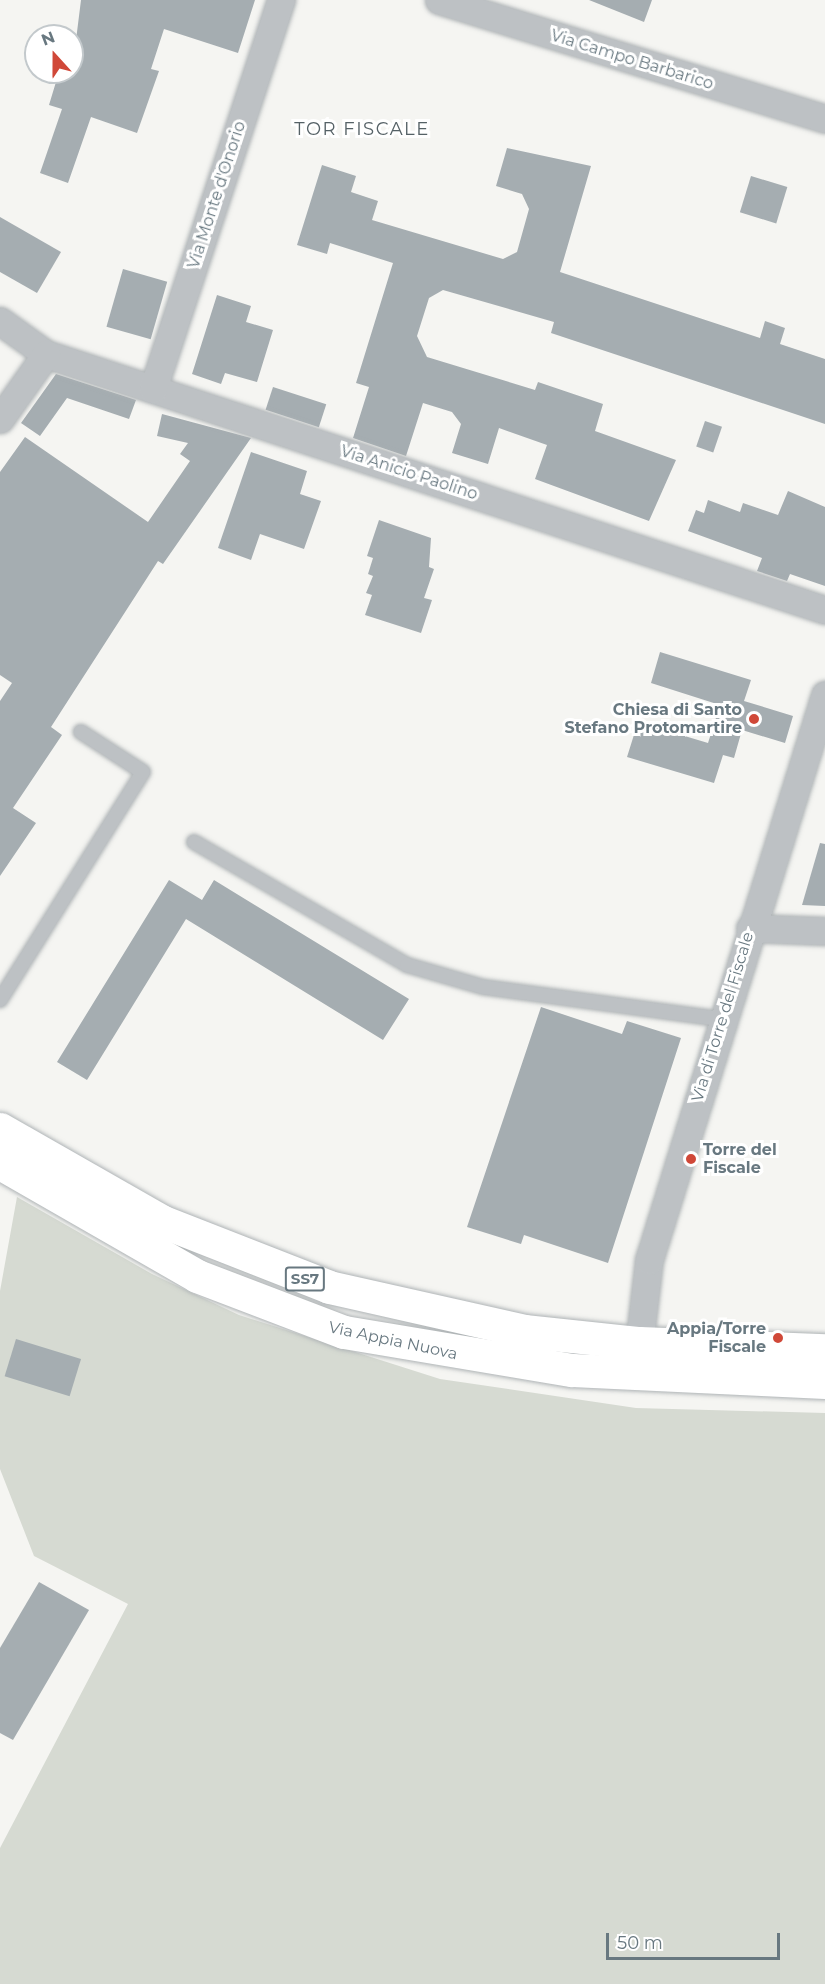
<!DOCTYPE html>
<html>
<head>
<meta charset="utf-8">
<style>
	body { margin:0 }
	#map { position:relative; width:825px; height:1984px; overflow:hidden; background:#f5f5f2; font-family:Montserrat,sans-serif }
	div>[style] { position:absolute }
	.green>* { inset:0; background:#d6dad2 }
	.building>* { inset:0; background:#a5adb1; transform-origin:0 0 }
	.roads { filter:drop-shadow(0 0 2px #afb4b6) drop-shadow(0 0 2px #afb4b6) }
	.service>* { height:14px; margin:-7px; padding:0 7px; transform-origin:7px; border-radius:7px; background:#bdc1c4 }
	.minor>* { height:27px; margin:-13.5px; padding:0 13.5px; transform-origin:13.5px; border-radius:13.5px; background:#bdc1c4 }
	.primary>* { height:33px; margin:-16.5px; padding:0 16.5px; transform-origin:16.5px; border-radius:16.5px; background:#fff }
	.dots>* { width:16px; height:16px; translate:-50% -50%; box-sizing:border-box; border:3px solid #fff; border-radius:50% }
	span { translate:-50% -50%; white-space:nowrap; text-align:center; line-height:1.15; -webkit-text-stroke:6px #fff; paint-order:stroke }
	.shield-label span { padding:2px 4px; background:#fff; border:2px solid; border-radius:4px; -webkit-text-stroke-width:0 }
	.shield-label { font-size:15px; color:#687880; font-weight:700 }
	.street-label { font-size:16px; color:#687880 }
	.poi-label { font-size:16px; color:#687880; font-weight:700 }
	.right { translate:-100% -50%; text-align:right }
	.left { translate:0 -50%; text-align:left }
	.neighbourhood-label { font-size:18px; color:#556166; letter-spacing:1.5px }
	.north { position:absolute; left:24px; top:24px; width:60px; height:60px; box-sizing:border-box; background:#fff; border:2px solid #c3c9cc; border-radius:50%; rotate:339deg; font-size:16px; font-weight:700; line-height:24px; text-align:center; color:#687880 }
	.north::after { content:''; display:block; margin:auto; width:21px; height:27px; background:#d04838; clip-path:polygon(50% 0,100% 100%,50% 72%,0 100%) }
	.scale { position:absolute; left:606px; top:1933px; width:174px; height:27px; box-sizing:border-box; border:3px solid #687880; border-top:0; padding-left:8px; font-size:18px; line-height:21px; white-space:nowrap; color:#687880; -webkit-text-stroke:4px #fff; paint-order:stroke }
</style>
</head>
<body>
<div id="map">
	<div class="green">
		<div style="clip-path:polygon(17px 1197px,152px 1274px,239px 1315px,440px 1379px,636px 1408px,825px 1413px,825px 1984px,0 1984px,0 1848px,128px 1604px,34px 1556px,0 1469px,0 1291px)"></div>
	</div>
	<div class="building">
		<div style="clip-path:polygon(81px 0,255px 0,238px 53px,164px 29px,151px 69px,159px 71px,137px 133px,91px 117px,68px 183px,40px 173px,62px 109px,49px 105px,59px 72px,72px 72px)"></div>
		<div style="clip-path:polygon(589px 0,652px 0,644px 22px)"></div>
		<div style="clip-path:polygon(507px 148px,591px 166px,560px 272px,760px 338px,765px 321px,785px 328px,780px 344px,825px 359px,825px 424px,551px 333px,554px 322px,443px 290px,429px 298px,417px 336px,427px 357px,535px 390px,538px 382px,603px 404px,595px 431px,676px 460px,649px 521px,535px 479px,547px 445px,499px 428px,488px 464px,452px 453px,461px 424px,452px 412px,423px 403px,406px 456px,353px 438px,369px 387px,356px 383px,393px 263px,330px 243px,327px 254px,297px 245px,322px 165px,356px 176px,351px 192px,378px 201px,372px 220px,503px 259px,517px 252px,529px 209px,522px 194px,496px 186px)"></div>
		<div style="left:751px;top:176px;width:38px;height:38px;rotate:17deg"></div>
		<div style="clip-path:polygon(0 217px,61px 252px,37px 293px,0 272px)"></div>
		<div style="left:123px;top:269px;width:46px;height:60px;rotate:16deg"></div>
		<div style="clip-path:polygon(217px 295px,251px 306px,246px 322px,273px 330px,257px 382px,225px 373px,221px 384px,192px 374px)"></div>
		<div style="clip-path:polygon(56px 374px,136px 400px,129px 419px,67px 398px,40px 436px,21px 423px)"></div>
		<div style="left:273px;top:387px;width:56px;height:24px;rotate:18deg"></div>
		<div style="clip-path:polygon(162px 414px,251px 438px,163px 564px,158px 561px,51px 727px,62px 735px,13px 808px,36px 823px,0 876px,0 701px,12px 683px,0 675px,0 472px,25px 437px,148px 522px,190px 461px,180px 454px,188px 443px,157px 436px)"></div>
		<div style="left:705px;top:421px;width:18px;height:27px;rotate:19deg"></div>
		<div style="clip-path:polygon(251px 452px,307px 471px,300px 494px,321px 501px,304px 549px,260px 534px,251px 560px,218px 548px)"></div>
		<div style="clip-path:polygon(788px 491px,825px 507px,825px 586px,790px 574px,787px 581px,757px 571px,762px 558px,688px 531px,696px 510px,704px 513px,708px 500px,740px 512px,743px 503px,778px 515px)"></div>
		<div style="clip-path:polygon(379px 520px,431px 538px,429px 567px,434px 569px,424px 598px,432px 600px,421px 633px,365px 615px,372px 595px,366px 593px,373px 576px,368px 574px,373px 558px,367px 556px)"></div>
		<div style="clip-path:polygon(660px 652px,751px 680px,744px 701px,793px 716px,785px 743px,742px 730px,734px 758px,723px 755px,714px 783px,627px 757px,638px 722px,708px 743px,720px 705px,651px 683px)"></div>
		<div style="clip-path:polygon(820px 843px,825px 844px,825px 906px,802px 905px)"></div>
		<div style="clip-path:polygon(169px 880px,202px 900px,214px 880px,409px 999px,383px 1040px,186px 919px,87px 1080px,57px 1062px)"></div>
		<div style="clip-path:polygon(541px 1007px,622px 1034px,627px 1021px,681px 1038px,608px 1263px,524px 1235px,521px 1244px,467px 1227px)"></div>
		<div style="left:16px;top:1339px;width:68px;height:39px;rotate:17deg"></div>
		<div style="clip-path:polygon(39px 1582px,89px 1610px,13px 1740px,0 1733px,0 1648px)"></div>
	</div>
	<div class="roads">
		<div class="service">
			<div style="left:194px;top:842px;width:246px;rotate:30deg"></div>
			<div style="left:407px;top:965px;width:79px;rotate:16.1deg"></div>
			<div style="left:483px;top:987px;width:239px;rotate:7.7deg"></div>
			<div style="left:0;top:1000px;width:269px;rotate:-57.9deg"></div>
			<div style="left:143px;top:772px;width:74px;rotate:-147.2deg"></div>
		</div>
		<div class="minor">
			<div style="left:439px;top:0;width:404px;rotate:17.1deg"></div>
			<div style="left:0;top:321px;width:57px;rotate:35.7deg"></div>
			<div style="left:46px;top:354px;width:820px;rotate:18.19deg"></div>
			<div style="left:153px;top:389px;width:410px;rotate:-71.8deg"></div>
			<div style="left:0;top:419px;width:80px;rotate:-54.7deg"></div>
			<div style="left:750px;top:928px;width:75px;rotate:2.3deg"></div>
			<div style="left:637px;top:1362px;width:103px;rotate:-83.3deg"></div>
			<div style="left:649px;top:1260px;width:592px;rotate:-72.7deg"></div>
		</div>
		<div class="primary">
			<div style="left:0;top:1129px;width:185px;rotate:29.7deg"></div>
			<div style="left:161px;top:1221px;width:180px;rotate:21.4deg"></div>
			<div style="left:329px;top:1287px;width:200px;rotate:12.7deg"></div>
			<div style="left:524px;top:1331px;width:116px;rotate:6deg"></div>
			<div style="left:639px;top:1343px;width:186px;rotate:2.2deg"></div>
			<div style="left:0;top:1163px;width:227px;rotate:29.8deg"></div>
			<div style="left:197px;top:1276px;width:157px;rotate:20.9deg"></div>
			<div style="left:344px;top:1332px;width:231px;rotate:9.5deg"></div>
			<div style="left:572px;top:1370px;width:253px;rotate:2.7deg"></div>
		</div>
	</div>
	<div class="dots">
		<div style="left:754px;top:719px;background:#d04838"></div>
		<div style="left:691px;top:1159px;background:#d04838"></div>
		<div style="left:778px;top:1338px;background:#d04838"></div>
	</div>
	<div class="shield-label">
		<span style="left:305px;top:1279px">SS7</span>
	</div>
	<div class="street-label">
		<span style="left:632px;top:60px;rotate:17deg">Via Campo Barbarico</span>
		<span style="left:217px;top:195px;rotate:-72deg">Via Monte d'Onorio</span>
		<span style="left:409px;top:473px;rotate:18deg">Via Anicio Paolino</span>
		<span style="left:723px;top:1017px;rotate:-73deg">Via di Torre del Fiscale</span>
		<span style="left:393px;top:1341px;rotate:12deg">Via Appia Nuova</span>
	</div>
	<div class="poi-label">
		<span class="right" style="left:742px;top:719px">Chiesa di Santo<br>Stefano Protomartire</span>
		<span class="left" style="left:703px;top:1159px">Torre del<br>Fiscale</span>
		<span class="right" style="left:766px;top:1338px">Appia/Torre<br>Fiscale</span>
	</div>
	<div class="neighbourhood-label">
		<span style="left:362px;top:129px">TOR FISCALE</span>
	</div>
	<div class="north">N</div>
	<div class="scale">50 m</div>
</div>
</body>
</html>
